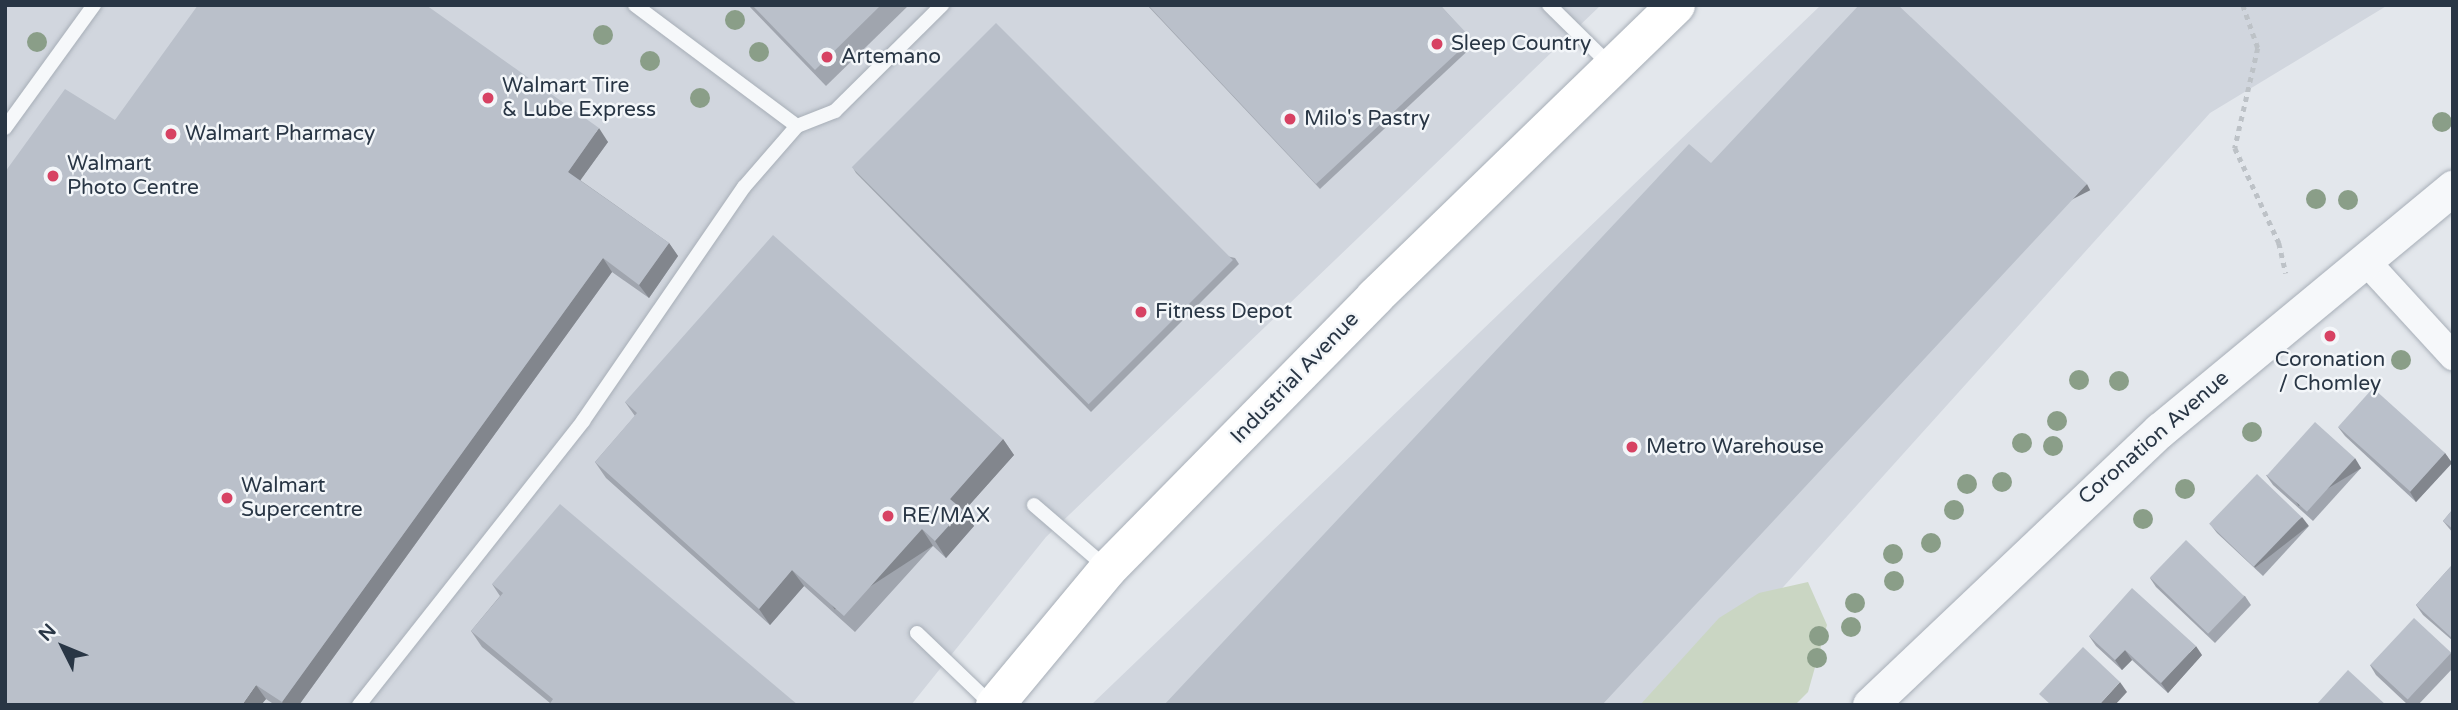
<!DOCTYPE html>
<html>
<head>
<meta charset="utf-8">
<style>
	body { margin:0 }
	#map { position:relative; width:2458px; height:710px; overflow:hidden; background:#e3e7ec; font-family:"Varela Round",sans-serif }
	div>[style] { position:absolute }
	.built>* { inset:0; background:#d1d6de }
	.green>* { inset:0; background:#cad6c3 }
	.path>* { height:4.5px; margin-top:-2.25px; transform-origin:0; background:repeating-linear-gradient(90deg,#bdc2c7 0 5px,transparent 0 10px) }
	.roads { filter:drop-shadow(0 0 2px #a7aeb7) drop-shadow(0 0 2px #a7aeb7) }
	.service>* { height:14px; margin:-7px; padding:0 7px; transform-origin:7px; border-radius:7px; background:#f6f8fa }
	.minor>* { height:28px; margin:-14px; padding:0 14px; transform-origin:14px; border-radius:14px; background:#f6f8fa }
	.tertiary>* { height:35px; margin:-17.5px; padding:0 17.5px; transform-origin:17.5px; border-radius:17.5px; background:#f6f8fa }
	.secondary>* { height:38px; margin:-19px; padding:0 19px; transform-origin:19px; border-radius:19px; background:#fff }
	.trees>* { width:20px; height:20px; margin:-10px; border-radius:50%; background:#8a9e88 }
	.wall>* { inset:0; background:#a0a5ae }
	.shaded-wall>* { inset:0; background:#82868d; transform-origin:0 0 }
	.building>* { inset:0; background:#bac0ca; transform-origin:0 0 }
	.dots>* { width:19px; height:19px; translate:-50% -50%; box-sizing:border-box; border:4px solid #f3f6f9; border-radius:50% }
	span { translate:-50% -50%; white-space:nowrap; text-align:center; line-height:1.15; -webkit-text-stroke:5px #f3f6f9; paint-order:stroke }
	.poi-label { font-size:21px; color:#293645 }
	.left { translate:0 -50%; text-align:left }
	.street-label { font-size:21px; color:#293645 }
	.frame { position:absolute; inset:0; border:7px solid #293645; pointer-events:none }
	.north { position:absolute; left:28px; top:612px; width:70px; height:70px; -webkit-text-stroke:5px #f3f6f9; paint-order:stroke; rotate:313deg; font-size:19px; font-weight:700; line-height:28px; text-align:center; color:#293645 }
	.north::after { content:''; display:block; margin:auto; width:24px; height:32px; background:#293645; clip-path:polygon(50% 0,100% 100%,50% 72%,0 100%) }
</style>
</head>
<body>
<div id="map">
	<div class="built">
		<div style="clip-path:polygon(5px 5px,1601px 5px,1046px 537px,911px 705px,5px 705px)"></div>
		<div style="clip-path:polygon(1821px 5px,2388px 5px,2210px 113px,1677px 705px,1091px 705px)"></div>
	</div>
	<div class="green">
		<div style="clip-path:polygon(1808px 582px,1827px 625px,1808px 692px,1795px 705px,1640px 705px,1719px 618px,1759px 593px)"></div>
	</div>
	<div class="path">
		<div style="left:2243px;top:5px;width:46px;rotate:70.8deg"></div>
		<div style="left:2258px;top:48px;width:103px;rotate:103deg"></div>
		<div style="left:2235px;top:148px;width:105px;rotate:65.1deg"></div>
		<div style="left:2279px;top:243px;width:31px;rotate:77deg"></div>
	</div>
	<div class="roads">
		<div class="service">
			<div style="left:635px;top:5px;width:202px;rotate:36.8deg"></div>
			<div style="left:1549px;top:5px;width:86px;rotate:44.5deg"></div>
			<div style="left:5px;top:128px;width:152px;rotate:-54.1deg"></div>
			<div style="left:1034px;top:505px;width:96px;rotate:40.8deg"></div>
			<div style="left:917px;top:633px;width:104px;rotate:43.8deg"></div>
			<div style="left:359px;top:705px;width:362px;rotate:-51.7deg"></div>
			<div style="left:583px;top:421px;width:284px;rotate:-55.5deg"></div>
			<div style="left:744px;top:187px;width:81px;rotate:-49deg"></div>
			<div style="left:797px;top:126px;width:41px;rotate:-21.5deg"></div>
			<div style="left:835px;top:111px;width:151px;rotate:-44.7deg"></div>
		</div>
		<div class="minor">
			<div style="left:2364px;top:259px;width:132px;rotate:47.5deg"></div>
		</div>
		<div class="tertiary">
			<div style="left:1870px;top:705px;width:400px;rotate:-43.5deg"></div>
			<div style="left:2160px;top:430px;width:380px;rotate:-39.6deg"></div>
		</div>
		<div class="secondary">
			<div style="left:995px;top:705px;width:177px;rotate:-50.3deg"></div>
			<div style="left:1108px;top:569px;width:381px;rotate:-45.5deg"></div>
			<div style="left:1375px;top:297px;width:419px;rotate:-44.1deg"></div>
		</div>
	</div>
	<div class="trees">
		<div style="left:735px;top:20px"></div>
		<div style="left:603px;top:35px"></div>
		<div style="left:37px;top:42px"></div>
		<div style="left:759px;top:52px"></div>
		<div style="left:650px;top:61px"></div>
		<div style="left:700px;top:98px"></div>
		<div style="left:2442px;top:122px"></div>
		<div style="left:2316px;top:199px"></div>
		<div style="left:2348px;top:200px"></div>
		<div style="left:2401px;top:360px"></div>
		<div style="left:2079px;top:380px"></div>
		<div style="left:2119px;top:381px"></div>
		<div style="left:2057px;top:421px"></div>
		<div style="left:2252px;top:432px"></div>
		<div style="left:2022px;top:443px"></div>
		<div style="left:2053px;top:446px"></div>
		<div style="left:2002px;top:482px"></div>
		<div style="left:1967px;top:484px"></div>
		<div style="left:2185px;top:489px"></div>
		<div style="left:1954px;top:510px"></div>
		<div style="left:2143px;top:519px"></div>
		<div style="left:1931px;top:543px"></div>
		<div style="left:1893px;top:554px"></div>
		<div style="left:1894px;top:581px"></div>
		<div style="left:1855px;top:603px"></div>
		<div style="left:1851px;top:627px"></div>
		<div style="left:1819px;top:636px"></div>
		<div style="left:1817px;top:658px"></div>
	</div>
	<div class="wall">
		<div style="clip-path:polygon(748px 5px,909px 5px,826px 86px)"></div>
		<div style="clip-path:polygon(1147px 5px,1440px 5px,1475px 44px,1320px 189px)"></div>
		<div style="clip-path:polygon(427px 7px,608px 142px,580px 180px,669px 243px,678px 256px,649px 298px,612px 272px,299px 705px,275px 705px,266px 699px,261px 705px,115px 120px)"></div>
		<div style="clip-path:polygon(853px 168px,1235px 258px,1239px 264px,1091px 412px,856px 173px)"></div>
		<div style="clip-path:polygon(625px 402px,1003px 439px,1014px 455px,964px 511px,974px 526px,946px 558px,933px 546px,855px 632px,804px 586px,770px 625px,606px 478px,595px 462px,635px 416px)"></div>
		<div style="clip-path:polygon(2338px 427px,2445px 453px,2452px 463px,2416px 502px,2345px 436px)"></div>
		<div style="clip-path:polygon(2361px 468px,2313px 521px,2273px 485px,2266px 475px)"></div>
		<div style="clip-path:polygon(2453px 509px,2453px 533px,2443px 521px)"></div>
		<div style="clip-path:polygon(2210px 524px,2309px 526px,2263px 576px,2217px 533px)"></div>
		<div style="clip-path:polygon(2453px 564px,2453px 641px,2423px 615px,2416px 605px)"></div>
		<div style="clip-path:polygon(2150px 578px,2245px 596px,2251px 605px,2215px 643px,2156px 587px)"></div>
		<div style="clip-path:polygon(492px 584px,798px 705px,550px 703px,482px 647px,471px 631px,500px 596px)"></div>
		<div style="clip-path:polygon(2089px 636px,2202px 655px,2168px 693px,2132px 660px,2122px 670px,2096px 646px)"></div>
		<div style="clip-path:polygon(2451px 653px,2453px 655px,2453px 668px,2418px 705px,2408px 705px,2376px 675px,2370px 665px)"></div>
	</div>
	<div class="shaded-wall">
		<div style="clip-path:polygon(599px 128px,608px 142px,577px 185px,568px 172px)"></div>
		<div style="left:2087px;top:184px;width:7px;height:712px;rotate:63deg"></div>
		<div style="clip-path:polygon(669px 243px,678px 256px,649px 298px,639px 285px)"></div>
		<div style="clip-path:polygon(603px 258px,612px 272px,299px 705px,284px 705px,282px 702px)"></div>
		<div style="clip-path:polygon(1003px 439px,1014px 455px,964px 511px,974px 526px,946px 558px,935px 541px,950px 499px)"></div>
		<div style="clip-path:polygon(2445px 453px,2452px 463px,2416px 502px,2410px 492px)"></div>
		<div style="left:2355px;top:458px;width:12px;height:73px;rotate:59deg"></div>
		<div style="left:2302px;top:517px;width:11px;height:68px;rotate:52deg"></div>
		<div style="left:922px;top:529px;width:20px;height:117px;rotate:57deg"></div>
		<div style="clip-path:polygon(792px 570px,804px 586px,770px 625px,759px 609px)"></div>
		<div style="clip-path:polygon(2196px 646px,2202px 655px,2168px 693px,2161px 683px)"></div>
		<div style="clip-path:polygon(2125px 650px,2132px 660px,2122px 670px,2115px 660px)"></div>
		<div style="clip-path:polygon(2120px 682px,2127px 692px,2115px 705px,2099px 705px)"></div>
		<div style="clip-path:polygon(256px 685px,266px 699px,261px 705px,242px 705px)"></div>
	</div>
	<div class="building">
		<div style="clip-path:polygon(198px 5px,426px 5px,599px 128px,568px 172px,669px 243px,639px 285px,603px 258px,282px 702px,256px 685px,242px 705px,5px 705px,5px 172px,65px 89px,115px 120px)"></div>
		<div style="clip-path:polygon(752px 5px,881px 5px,815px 70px)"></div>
		<div style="clip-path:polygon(1148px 5px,1440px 5px,1472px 39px,1316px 184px)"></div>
		<div style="clip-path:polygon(1859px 5px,1898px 5px,2087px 184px,1602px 705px,1164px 705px,1689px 144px,1711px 163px)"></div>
		<div style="left:996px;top:23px;width:335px;height:204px;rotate:45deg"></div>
		<div style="clip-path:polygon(773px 235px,1003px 439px,950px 499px,963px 510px,935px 541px,922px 529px,844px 616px,792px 570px,759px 609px,595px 462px,637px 413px,625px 402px)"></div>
		<div style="left:2373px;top:388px;width:97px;height:52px;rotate:42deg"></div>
		<div style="left:2315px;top:422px;width:54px;height:72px;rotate:42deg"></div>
		<div style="left:2257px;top:474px;width:62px;height:69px;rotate:44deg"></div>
		<div style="clip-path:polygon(560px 504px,798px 705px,549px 705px,553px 699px,471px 631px,503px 593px,492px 584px)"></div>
		<div style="clip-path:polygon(2453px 509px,2453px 529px,2443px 521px)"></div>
		<div style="left:2186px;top:540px;width:81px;height:52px;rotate:44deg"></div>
		<div style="clip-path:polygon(2453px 564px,2453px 637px,2452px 638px,2416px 605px)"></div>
		<div style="clip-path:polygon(2132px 588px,2196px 646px,2161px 683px,2125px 650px,2115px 660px,2089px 636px)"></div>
		<div style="left:2414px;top:618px;width:51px;height:64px;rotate:43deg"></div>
		<div style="clip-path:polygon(2083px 647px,2120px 682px,2099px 705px,2051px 705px,2039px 694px)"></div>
		<div style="clip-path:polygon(2348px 670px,2386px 705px,2316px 705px)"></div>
	</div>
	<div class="dots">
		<div style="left:1437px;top:44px;background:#d74263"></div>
		<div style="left:827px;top:57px;background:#d74263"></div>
		<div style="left:488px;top:98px;background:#d74263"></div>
		<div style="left:1290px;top:119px;background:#d74263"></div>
		<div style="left:171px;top:134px;background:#d74263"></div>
		<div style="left:53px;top:176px;background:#d74263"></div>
		<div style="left:1141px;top:312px;background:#d74263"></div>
		<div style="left:2330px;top:336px;background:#d74263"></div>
		<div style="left:1632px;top:447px;background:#d74263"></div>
		<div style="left:227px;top:498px;background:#d74263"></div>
		<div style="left:888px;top:516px;background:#d74263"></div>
	</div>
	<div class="poi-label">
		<span class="left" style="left:1451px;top:44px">Sleep Country</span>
		<span class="left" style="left:841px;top:57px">Artemano</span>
		<span class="left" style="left:502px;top:98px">Walmart Tire<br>&amp; Lube Express</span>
		<span class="left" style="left:1304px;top:119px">Milo's Pastry</span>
		<span class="left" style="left:185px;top:134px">Walmart Pharmacy</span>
		<span class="left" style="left:67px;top:176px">Walmart<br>Photo Centre</span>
		<span class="left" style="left:1155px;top:312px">Fitness Depot</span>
		<span style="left:2330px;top:372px">Coronation<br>/ Chomley</span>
		<span class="left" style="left:1646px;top:447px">Metro Warehouse</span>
		<span class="left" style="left:241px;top:498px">Walmart<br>Supercentre</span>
		<span class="left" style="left:902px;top:516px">RE/MAX</span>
	</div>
	<div class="street-label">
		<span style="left:1295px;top:378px;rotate:-46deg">Industrial Avenue</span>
		<span style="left:2154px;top:438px;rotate:-41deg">Coronation Avenue</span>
	</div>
	<div class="frame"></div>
	<div class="north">N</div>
</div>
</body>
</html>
